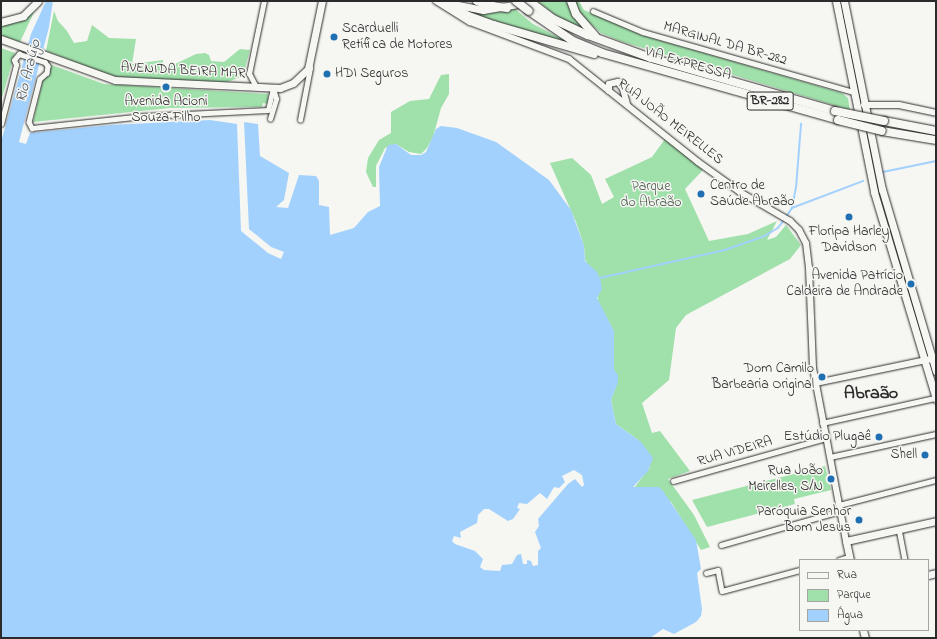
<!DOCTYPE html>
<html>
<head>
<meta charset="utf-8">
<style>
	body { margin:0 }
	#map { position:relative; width:937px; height:639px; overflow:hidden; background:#f6f6f2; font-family:"Indie Flower",sans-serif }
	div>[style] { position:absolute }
	.green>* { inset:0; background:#a0e0aa }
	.water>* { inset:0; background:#a3d1fe }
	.stream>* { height:1.5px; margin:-0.75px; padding:0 0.75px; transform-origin:0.75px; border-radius:0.75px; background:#a3d1fe }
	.roads { filter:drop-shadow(0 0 1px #2b2b2b) drop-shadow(0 0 1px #2b2b2b) }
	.street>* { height:4.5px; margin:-2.25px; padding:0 2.25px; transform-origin:2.25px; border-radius:2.25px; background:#f6f6f2 }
	.secondary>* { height:6px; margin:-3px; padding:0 3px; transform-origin:3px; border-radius:3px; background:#f6f6f2 }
	.primary>* { height:7px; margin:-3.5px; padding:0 3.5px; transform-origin:3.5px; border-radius:3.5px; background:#f6f6f2 }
	.highway>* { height:8px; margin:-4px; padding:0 4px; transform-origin:4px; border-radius:4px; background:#f6f6f2 }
	.bridges { filter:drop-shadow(0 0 1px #2b2b2b) drop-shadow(0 0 1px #2b2b2b) }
	.highway-bridge>* { height:8px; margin:-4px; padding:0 4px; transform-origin:4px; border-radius:4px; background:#f6f6f2 }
	.dots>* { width:11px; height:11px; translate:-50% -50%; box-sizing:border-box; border:2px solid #f6f6f2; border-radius:50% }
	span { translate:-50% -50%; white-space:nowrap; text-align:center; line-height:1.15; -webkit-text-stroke:3px #f6f6f2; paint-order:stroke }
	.shield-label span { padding:1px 3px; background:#f6f6f2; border:1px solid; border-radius:3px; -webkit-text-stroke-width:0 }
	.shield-label { font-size:13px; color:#2b2b2b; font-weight:700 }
	.poi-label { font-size:14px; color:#2b2b2b }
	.left { translate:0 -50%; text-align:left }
	.right { translate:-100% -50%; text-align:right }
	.street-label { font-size:14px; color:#2b2b2b }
	.park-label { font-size:14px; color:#48584b }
	.water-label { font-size:15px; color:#495460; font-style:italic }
	.district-label { font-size:18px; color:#2b2b2b; font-weight:700 }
	.frame { position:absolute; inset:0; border:2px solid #2b2b2b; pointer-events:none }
	.legend { position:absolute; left:799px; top:559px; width:130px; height:72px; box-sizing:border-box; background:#f6f6f2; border:1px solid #a5a5a2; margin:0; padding:5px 7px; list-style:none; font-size:12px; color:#2b2b2b }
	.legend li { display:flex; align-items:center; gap:8px; height:20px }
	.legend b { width:20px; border:1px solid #a5a5a2 }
</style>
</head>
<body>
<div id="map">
	<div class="green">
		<div style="clip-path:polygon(537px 1px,568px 1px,572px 14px,586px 32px,565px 22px)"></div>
		<div style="clip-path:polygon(575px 1px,579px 1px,584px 10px,641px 35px,842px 93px,848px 98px,850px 110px,620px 41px,601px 33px,582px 16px)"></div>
		<div style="clip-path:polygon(515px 9px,533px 24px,570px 43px,468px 13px,487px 14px)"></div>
		<div style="clip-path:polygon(54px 11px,58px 21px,67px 31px,74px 43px,87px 41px,92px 25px,109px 38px,136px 39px,132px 64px,163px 60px,163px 66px,173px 65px,196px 54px,205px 53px,209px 55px,211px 61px,224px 62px,240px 49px,250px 50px,243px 76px,225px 83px,115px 77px,46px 51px)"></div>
		<div style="clip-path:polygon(34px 12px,20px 42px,1px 35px,1px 26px,17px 22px)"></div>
		<div style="clip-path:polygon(1px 48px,15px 53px,1px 101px)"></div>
		<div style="clip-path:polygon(49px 64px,104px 84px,268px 94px,269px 104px,263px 103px,262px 107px,170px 108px,33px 122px,43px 79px,50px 73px)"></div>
		<div style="clip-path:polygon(449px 74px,449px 94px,441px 108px,433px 137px,427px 148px,421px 154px,409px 152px,396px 144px,385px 148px,376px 166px,376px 187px,373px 187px,366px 172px,368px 158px,379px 140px,391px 133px,391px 112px,410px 101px,429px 99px,441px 75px)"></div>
		<div style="clip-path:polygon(665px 139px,703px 170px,685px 189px,709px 241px,748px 234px,777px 221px,767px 240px,776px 237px,786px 225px,801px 245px,790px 259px,686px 315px,676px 328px,669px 380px,642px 403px,652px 433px,660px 431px,690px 471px,668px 479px,694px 515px,710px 547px,701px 550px,671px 502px,646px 488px,634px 488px,650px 467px,637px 439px,616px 424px,611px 400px,617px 384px,617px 374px,613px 370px,614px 331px,598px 303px,597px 273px,588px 266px,585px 259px,584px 246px,576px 222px,550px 163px,572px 158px,591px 175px,602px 204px,614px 197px,605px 179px,652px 157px)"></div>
		<div style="clip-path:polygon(867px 140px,870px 146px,928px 354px,925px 354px,876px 191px)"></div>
		<div style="clip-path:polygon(825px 466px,831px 490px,794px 499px,795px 504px,707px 527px,692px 500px)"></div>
	</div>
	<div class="water">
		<div style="clip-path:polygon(evenodd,46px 1px,53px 1px,49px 27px,19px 142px,26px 144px,30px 133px,110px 125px,210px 120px,237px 124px,241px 231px,268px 253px,281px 259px,284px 252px,271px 247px,249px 229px,244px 122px,258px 124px,260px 156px,289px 173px,284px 200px,276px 207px,288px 208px,299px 175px,316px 176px,319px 181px,319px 205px,329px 207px,330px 235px,354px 228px,368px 212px,380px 206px,379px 167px,388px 145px,396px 144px,411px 155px,421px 155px,426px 152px,436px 129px,441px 126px,457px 128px,496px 142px,549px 180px,571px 210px,584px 246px,585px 261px,597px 272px,601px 282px,602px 289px,597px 298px,614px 331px,614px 370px,618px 375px,618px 382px,611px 400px,616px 424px,641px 442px,653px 458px,648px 471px,633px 487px,659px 487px,663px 491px,696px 540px,701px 569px,697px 573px,702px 609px,701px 616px,696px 622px,674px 634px,663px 629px,650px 638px,1px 638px,1px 142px,31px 34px,46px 1px,574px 470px,582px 475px,584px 485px,582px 487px,575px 479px,568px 484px,538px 519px,539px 526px,535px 532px,541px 548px,538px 551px,538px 565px,533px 566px,531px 561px,527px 560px,527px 564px,523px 564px,521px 554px,517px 555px,512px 564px,502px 565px,500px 571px,484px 570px,480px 567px,483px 559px,475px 551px,455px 544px,452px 541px,454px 536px,461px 538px,460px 532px,477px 523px,478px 515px,484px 509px,489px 509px,508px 521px,513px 519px,520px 509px,517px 508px,519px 503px,527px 504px,540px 493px,547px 499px,554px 487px,559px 488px,565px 482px,562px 476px,574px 470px)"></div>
	</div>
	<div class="stream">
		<div style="left:883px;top:172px;width:54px;rotate:-11.7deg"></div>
		<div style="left:792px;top:208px;width:20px;rotate:-79deg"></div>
		<div style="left:796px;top:188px;width:64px;rotate:-85.5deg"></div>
		<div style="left:786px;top:217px;width:11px;rotate:-56deg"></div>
		<div style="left:792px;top:208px;width:76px;rotate:-20.8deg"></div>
		<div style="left:600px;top:278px;width:128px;rotate:-12.6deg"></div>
		<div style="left:725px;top:250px;width:42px;rotate:-19.3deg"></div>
		<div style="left:765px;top:236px;width:15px;rotate:-32deg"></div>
		<div style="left:778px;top:228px;width:10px;rotate:-53deg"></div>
	</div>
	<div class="roads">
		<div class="street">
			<div style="left:593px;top:11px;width:54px;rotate:22.8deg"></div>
			<div style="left:643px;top:32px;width:218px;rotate:15.9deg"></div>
			<div style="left:256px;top:87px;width:15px;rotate:-118deg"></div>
			<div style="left:249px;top:74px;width:75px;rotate:-78.4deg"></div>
			<div style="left:270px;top:119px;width:21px;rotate:-73deg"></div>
			<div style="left:276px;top:99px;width:11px;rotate:-105deg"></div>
			<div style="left:300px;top:120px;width:53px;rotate:-79.1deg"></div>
			<div style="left:1px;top:124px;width:61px;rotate:-75.7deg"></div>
			<div style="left:16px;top:65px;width:5px;rotate:-112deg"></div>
			<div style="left:14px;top:60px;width:8px;rotate:-50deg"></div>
			<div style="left:19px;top:54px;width:27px;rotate:17deg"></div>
			<div style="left:45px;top:62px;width:5px;rotate:53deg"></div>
			<div style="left:48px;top:66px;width:7px;rotate:98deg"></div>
			<div style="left:47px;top:73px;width:9px;rotate:139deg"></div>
			<div style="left:40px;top:79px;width:44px;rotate:104.3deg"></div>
			<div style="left:29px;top:122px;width:7px;rotate:63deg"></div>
			<div style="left:32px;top:128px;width:114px;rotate:-6.1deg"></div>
			<div style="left:145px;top:116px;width:123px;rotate:-2.8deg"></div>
			<div style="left:268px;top:110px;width:23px;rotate:-77deg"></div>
			<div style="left:822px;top:423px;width:116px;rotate:-12.5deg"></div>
			<div style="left:830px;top:457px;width:108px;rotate:-12.2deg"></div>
			<div style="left:673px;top:481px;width:159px;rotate:-15.7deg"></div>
			<div style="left:839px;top:505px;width:100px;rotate:-14.5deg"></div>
			<div style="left:899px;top:529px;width:32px;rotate:79deg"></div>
			<div style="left:721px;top:545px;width:124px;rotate:-15.9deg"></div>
			<div style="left:839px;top:560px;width:10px;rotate:-17deg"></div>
			<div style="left:706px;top:573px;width:12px;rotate:-14deg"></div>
			<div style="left:718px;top:570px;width:21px;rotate:79deg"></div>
			<div style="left:722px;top:591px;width:81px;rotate:-15.1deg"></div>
		</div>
		<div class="secondary">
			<div style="left:436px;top:1px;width:40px;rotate:32deg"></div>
			<div style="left:470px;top:22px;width:106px;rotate:20.5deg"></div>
			<div style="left:569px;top:59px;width:165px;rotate:38.6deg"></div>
			<div style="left:698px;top:162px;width:52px;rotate:35.5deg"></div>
			<div style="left:740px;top:192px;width:58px;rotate:30.1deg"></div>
			<div style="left:790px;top:221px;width:13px;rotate:45deg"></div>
			<div style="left:799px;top:230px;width:15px;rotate:62deg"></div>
			<div style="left:806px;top:243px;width:25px;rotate:83deg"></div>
			<div style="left:809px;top:268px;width:100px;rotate:87.7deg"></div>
			<div style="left:813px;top:368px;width:176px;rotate:79.2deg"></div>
			<div style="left:609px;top:91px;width:7px;rotate:-90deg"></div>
			<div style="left:609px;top:84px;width:9px;rotate:-13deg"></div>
			<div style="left:618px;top:82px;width:9px;rotate:54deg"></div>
			<div style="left:623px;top:89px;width:16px;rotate:75deg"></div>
			<div style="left:864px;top:105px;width:35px"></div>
			<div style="left:899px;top:105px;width:38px;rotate:12deg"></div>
			<div style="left:816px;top:383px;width:123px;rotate:-11.8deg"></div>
		</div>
		<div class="primary">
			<div style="left:438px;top:1px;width:46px;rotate:11.3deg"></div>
			<div style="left:483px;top:10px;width:43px;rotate:-9.5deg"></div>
			<div style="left:836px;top:1px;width:195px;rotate:78.7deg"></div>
			<div style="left:874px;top:192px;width:216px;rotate:73.3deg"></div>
			<div style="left:844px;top:1px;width:192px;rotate:78.6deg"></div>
			<div style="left:882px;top:189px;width:190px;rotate:73.5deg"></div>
			<div style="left:1px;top:22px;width:23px;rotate:-15deg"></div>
			<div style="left:23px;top:16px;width:21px;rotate:-45deg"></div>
			<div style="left:1px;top:39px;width:121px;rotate:19.8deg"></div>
			<div style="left:115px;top:80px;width:165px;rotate:2.8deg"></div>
			<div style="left:280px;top:88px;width:14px;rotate:-21deg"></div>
			<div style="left:293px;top:83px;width:21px;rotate:-43deg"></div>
			<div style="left:308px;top:69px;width:69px;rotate:-78.4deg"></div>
			<div style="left:850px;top:560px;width:19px;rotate:-102deg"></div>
			<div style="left:846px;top:541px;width:92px;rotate:-12.5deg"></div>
			<div style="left:928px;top:575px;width:8px;rotate:-14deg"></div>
			<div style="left:863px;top:630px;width:8px;rotate:76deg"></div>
		</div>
		<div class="highway">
			<div style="left:477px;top:1px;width:11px;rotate:22deg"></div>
			<div style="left:487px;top:5px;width:20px;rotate:9deg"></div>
			<div style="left:529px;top:1px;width:30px;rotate:37deg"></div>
			<div style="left:553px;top:19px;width:38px;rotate:25deg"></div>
			<div style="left:588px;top:35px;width:67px;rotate:20.1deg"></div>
			<div style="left:651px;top:58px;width:191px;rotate:16.1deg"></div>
			<div style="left:571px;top:1px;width:14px;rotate:69deg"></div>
			<div style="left:576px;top:14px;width:29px;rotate:49deg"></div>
			<div style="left:449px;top:5px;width:20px;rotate:30deg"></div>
			<div style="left:466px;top:15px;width:30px;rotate:20deg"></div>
			<div style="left:494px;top:25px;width:104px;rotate:16.2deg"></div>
			<div style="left:529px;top:11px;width:53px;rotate:34.3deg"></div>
			<div style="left:573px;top:41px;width:31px;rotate:22deg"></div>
			<div style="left:602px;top:53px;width:245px;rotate:15.8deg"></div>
			<div style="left:884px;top:121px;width:53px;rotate:10.9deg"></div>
			<div style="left:882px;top:131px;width:55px;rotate:9.5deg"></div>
		</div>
	</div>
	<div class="bridges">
		<div class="highway-bridge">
			<div style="left:516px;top:1px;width:16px;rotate:38deg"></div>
			<div style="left:835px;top:111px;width:50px;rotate:11.5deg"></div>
			<div style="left:838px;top:120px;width:45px;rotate:14deg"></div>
		</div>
	</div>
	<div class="dots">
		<div style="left:334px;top:37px;background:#1f6fb2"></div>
		<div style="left:327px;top:74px;background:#1f6fb2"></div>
		<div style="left:166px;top:87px;background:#1f6fb2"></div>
		<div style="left:701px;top:194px;background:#1f6fb2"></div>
		<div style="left:849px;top:217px;background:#1f6fb2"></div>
		<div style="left:911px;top:284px;background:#1f6fb2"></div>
		<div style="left:822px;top:377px;background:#1f6fb2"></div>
		<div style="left:879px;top:437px;background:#1f6fb2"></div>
		<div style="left:925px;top:455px;background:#1f6fb2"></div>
		<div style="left:831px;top:479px;background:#1f6fb2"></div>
		<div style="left:859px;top:520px;background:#1f6fb2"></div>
	</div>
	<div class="shield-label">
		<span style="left:770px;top:101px">BR-282</span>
	</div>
	<div class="poi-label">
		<span class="left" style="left:342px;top:37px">Scarduelli<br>Retífica de Motores</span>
		<span class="left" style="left:335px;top:74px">HDI Seguros</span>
		<span style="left:166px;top:110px">Avenida Acioni<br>Souza Filho</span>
		<span class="left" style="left:710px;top:194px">Centro de<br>Saúde Abraão</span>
		<span style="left:849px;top:240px">Floripa Harley<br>Davidson</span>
		<span class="right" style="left:903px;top:284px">Avenida Patrício<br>Caldeira de Andrade</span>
		<span class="right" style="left:814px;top:377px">Dom Camilo<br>Barbearia Original</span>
		<span class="right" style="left:871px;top:437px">Estúdio Plugaê</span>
		<span class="right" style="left:917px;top:455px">Shell</span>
		<span class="right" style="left:823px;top:479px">Rua João<br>Meirelles, S/N</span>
		<span class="right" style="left:851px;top:520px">Paróquia Senhor<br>Bom Jesus</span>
	</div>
	<div class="street-label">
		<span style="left:725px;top:44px;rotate:16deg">MARGINAL DA BR-282</span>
		<span style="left:688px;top:64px;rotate:16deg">VIA EXPRESSA</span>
		<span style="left:183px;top:71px;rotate:3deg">AVENIDA BEIRA MAR</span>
		<span style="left:670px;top:122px;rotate:38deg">RUA JOÃO MEIRELLES</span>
		<span style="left:735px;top:452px;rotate:-16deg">RUA VIDEIRA</span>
	</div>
	<div class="park-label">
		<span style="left:651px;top:195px">Parque<br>do Abraão</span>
	</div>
	<div class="water-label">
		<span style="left:29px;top:71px;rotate:-76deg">Rio Araújo</span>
	</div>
	<div class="district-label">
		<span style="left:871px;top:394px">Abraão</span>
	</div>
	<div class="frame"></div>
	<ul class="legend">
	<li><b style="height:5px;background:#f6f6f2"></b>Rua</li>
	<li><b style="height:11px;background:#a0e0aa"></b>Parque</li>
	<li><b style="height:11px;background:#a3d1fe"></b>Água</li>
	</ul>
</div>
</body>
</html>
